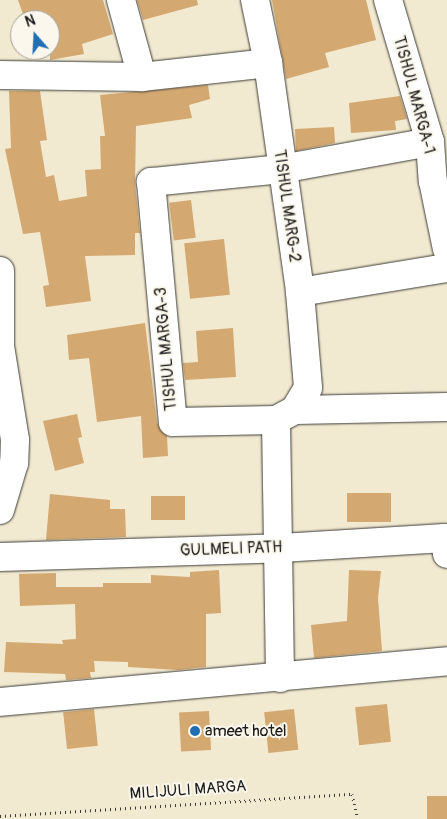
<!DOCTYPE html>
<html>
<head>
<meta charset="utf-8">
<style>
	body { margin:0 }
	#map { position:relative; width:447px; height:819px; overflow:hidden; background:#f1e9d0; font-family:Pangolin,sans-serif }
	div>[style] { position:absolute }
	.building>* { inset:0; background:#d4a871; transform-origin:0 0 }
	.path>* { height:3px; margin-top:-1.5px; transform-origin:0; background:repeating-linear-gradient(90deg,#3c3b37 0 1px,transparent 0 5px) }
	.roads { filter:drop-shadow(0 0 1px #3c3b37) drop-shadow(0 0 1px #3c3b37) }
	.minor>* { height:28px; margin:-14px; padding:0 14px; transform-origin:14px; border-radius:14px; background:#fff }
	.dots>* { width:14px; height:14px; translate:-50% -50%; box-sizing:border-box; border:2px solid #fbf7ec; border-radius:50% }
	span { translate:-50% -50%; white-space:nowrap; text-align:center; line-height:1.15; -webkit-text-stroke:4px #fbf7ec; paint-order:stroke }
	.street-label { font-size:16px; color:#1c1c1c }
	.poi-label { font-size:16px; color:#1c1c1c }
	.left { translate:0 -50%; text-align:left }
	.north { position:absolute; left:10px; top:10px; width:50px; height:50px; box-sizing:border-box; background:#fbf7ec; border:1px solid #a29f99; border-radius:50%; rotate:341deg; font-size:14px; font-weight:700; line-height:20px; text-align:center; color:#1c1c1c }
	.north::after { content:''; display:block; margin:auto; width:18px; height:22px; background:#1f6fb2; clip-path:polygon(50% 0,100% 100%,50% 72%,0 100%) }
</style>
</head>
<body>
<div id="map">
	<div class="building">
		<div style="clip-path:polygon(18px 0,103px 0,113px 34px,82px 44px,84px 54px,50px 60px,50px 20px,25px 20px)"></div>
		<div style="clip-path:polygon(137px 0,197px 0,198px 5px,143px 20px)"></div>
		<div style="clip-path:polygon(272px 0,366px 0,376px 40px,325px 53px,329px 67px,286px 79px)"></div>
		<div style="clip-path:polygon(208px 85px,210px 99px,189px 105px,192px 118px,136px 126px,135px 183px,140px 233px,135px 233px,135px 255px,85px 256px,91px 301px,46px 307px,43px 286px,49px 285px,40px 232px,23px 234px,5px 149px,11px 148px,9px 91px,40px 91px,47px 140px,40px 141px,46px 177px,54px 175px,59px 201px,87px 196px,85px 170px,101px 169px,100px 136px,105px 136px,100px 95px)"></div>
		<div style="clip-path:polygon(400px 96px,407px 119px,395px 121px,396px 130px,351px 133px,349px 103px)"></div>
		<div style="clip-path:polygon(334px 127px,335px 143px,296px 151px,295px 129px)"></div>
		<div style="left:191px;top:200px;width:38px;height:22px;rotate:83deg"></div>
		<div style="left:224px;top:239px;width:56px;height:40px;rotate:84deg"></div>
		<div style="clip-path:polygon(145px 323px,157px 423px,167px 436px,168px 456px,143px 458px,141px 416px,97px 422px,89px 358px,69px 360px,67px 335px)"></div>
		<div style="clip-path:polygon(233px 328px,236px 377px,185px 380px,183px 363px,198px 362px,196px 331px)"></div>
		<div style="clip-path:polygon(77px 414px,82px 437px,78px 438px,84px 463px,55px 471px,43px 421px)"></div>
		<div style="left:391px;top:493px;width:29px;height:44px;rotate:90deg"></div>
		<div style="clip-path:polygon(50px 494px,110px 500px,110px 509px,125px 509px,126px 537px,46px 540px)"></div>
		<div style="left:185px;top:496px;width:24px;height:34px;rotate:90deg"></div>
		<div style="clip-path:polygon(219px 570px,221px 613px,206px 614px,206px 667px,178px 670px,128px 667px,128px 662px,94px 661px,95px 672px,90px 672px,91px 678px,66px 680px,65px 674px,4px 672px,6px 642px,63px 644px,62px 640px,76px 639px,75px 604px,20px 606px,19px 574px,56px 573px,56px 587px,103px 587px,103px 583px,151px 583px,151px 575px,190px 577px,190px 572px)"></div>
		<div style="clip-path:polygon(349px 570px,381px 571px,378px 598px,382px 651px,314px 658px,311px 625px,347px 621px)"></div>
		<div style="left:387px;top:704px;width:38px;height:32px;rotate:84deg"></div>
		<div style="left:94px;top:709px;width:37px;height:31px;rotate:84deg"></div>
		<div style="left:294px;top:709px;width:41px;height:30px;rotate:84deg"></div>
		<div style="left:209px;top:711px;width:39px;height:30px;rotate:87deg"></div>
		<div style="left:427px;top:796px;width:20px;height:23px"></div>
	</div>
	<div class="path">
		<div style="left:0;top:816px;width:353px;rotate:-3.6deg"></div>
		<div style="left:352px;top:794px;width:26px;rotate:77deg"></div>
	</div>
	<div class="roads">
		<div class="minor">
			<div style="left:121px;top:0;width:80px;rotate:74.7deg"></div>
			<div style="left:255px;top:0;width:64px;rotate:78.3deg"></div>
			<div style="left:268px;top:63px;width:231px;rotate:82deg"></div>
			<div style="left:300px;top:292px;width:96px;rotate:85.2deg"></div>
			<div style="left:308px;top:388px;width:26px;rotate:121deg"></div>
			<div style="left:388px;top:0;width:148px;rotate:73.5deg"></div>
			<div style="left:430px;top:142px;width:39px;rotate:86deg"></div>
			<div style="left:433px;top:181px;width:69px;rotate:78.4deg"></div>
			<div style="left:0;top:75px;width:142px;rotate:0.8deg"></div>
			<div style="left:142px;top:77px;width:127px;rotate:-6.3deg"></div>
			<div style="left:430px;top:142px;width:150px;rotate:169.7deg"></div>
			<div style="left:282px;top:169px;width:132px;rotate:174.3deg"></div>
			<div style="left:151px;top:182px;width:241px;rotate:84.8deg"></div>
			<div style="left:173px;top:422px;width:103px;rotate:-1.1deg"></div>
			<div style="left:276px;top:420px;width:21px;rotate:-28deg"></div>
			<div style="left:295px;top:410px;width:152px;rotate:-1.1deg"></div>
			<div style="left:0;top:271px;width:75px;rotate:90deg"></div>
			<div style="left:0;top:346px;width:95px;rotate:80.9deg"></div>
			<div style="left:15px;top:440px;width:23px;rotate:92deg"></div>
			<div style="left:14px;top:463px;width:49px;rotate:106.6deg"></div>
			<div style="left:300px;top:292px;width:149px;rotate:-9.3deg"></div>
			<div style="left:276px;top:420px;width:258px;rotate:89.1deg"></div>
			<div style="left:0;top:557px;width:281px;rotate:-1.8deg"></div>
			<div style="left:281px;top:548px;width:164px;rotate:-3.5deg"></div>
			<div style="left:445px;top:538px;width:16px;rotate:83deg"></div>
			<div style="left:0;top:702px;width:449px;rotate:-5.2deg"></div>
		</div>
	</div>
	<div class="dots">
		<div style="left:195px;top:731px;background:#1f6fb2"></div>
	</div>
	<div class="street-label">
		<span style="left:414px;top:95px;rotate:75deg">TISHUL MARGA-1</span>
		<span style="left:287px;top:206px;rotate:82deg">TISHUL MARG-2</span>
		<span style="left:166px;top:349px;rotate:-95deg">TISHUL MARGA-3</span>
		<span style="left:231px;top:549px;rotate:-2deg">GULMELI PATH</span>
		<span style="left:188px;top:790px;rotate:-4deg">MILIJULI MARGA</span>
	</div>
	<div class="poi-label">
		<span class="left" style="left:205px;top:731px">ameet hotel</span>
	</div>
	<div class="north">N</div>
</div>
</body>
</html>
